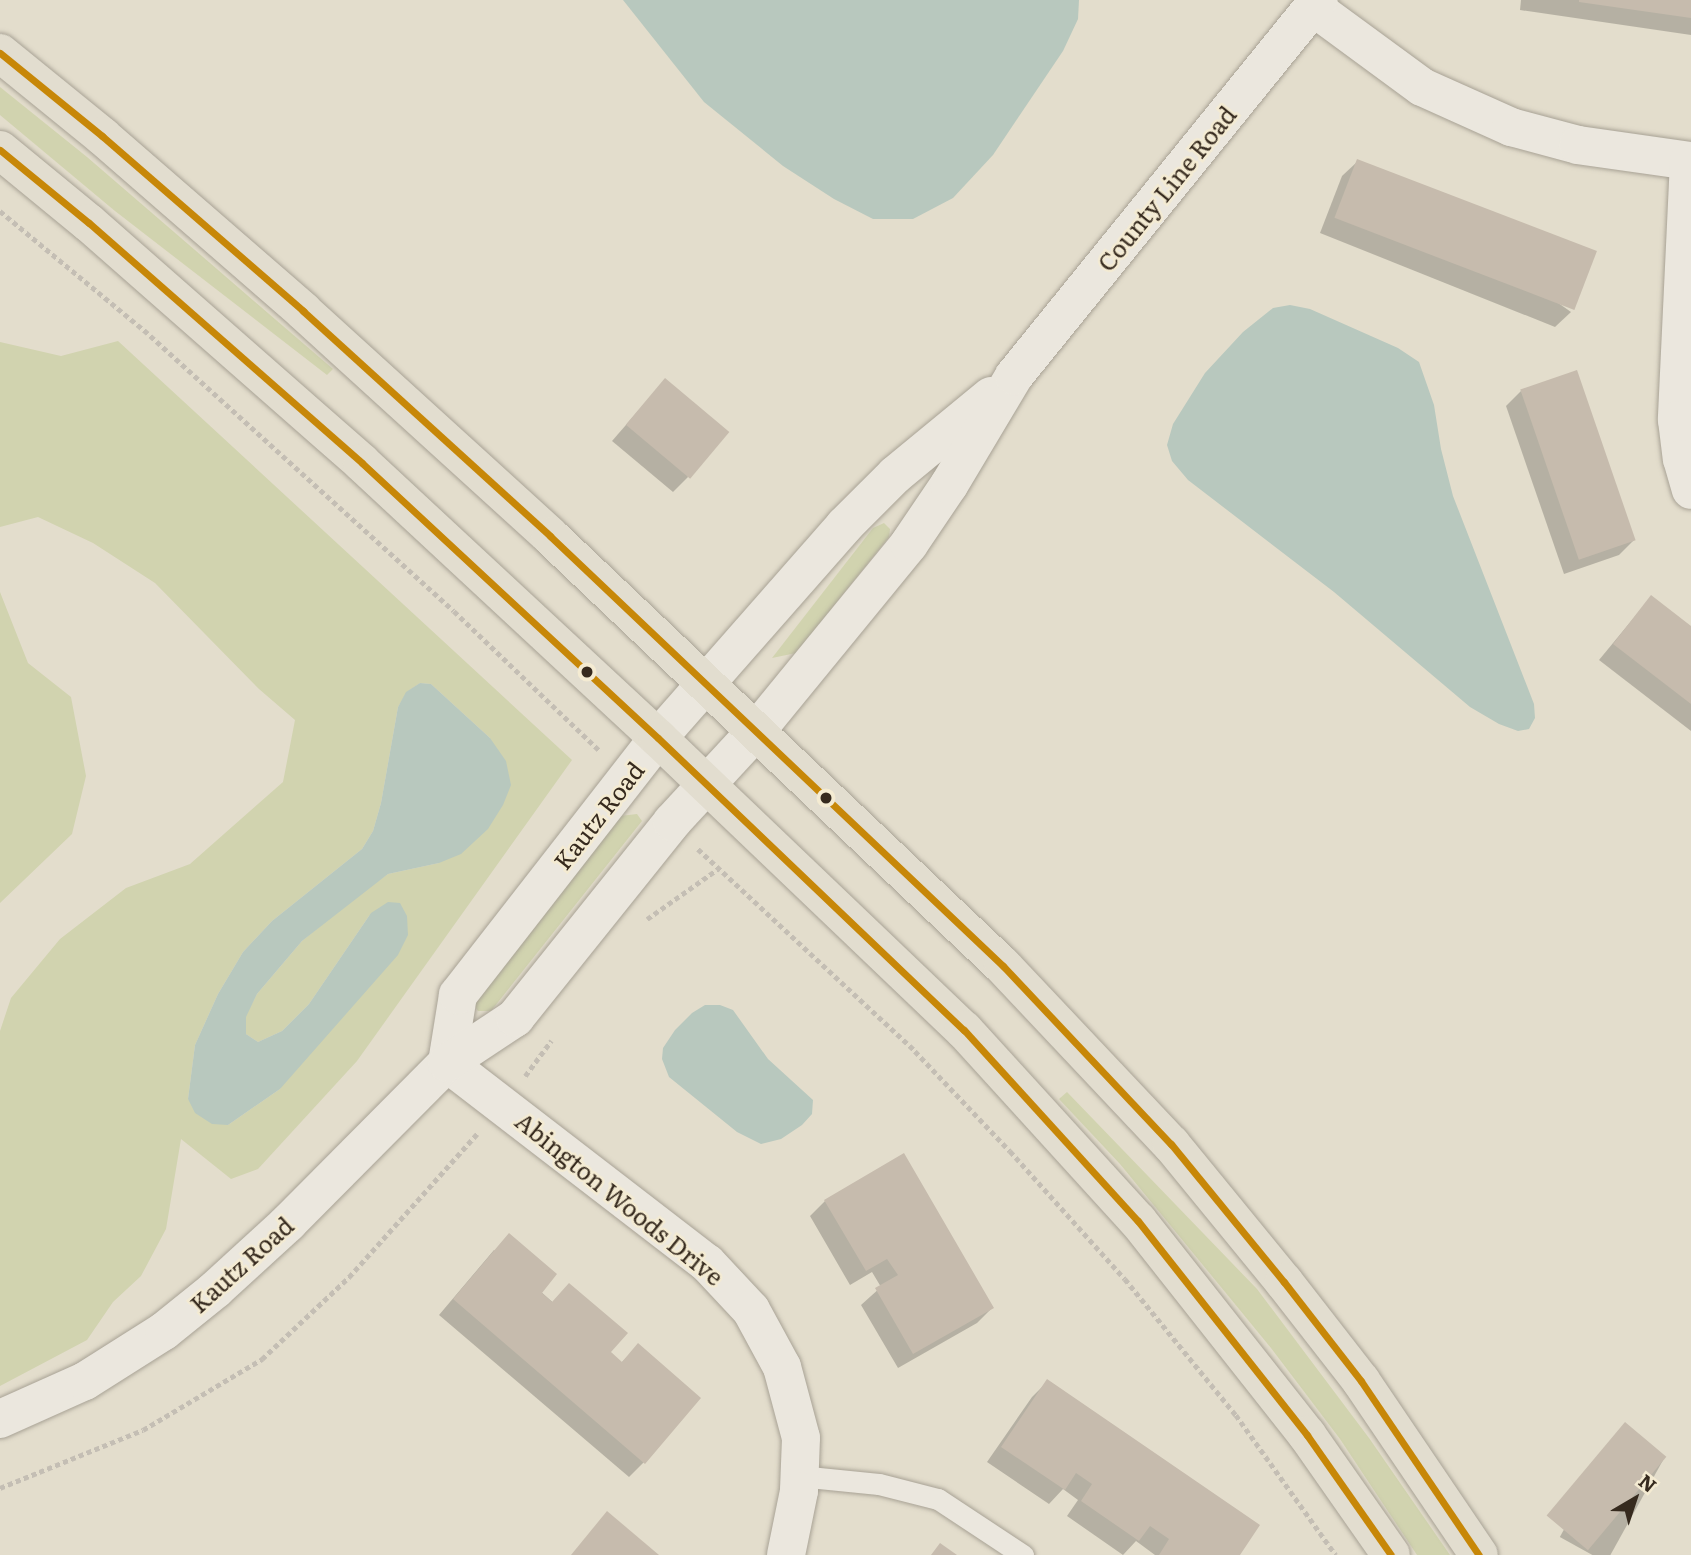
<!DOCTYPE html>
<html>
<head>
<meta charset="utf-8">
<style>
	body { margin:0 }
	#map { position:relative; width:1691px; height:1555px; overflow:hidden; background:#e3ddcc; font-family:Literata,serif }
	div>[style] { position:absolute }
	.green>* { inset:0; background:#d1d3af }
	.water>* { inset:0; background:#b8c8be }
	.shadow>* { inset:0; background:#0003; transform-origin:0 0 }
	.building>* { inset:0; background:#c6bbad; transform-origin:0 0 }
	.path>* { height:4.5px; margin-top:-2.25px; transform-origin:0; background:repeating-linear-gradient(90deg,#c4beb4 0 5px,transparent 0 8.5px) }
	.roads { filter:drop-shadow(0 0 2px #a8a295) drop-shadow(0 0 2px #a8a295) }
	.service>* { height:21px; margin:-10.5px; padding:0 10.5px; transform-origin:10.5px; border-radius:10.5px; background:#ebe7de }
	.minor>* { height:38px; margin:-19px; padding:0 19px; transform-origin:19px; border-radius:19px; background:#ebe7de }
	.primary>* { height:38px; margin:-19px; padding:0 19px; transform-origin:19px; border-radius:19px; background:#e2ddcf }
	.bus-1>* { height:7px; margin:-3.5px; padding:0 3.5px; transform-origin:3.5px; border-radius:3.5px; background:#c78708 }
	.dots>* { width:19px; height:19px; translate:-50% -50%; box-sizing:border-box; border:4px solid #f4ebd2; border-radius:50% }
	span { translate:-50% -50%; white-space:nowrap; text-align:center; line-height:1.15; -webkit-text-stroke:5px #f4ebd2; paint-order:stroke }
	.street-label { font-size:24px; color:#362a1e }
	.north { position:absolute; left:1600px; top:1464px; width:70px; height:70px; -webkit-text-stroke:5px #f4ebd2; paint-order:stroke; rotate:39deg; font-size:19px; font-weight:700; line-height:28px; text-align:center; color:#362a1e }
	.north::after { content:''; display:block; margin:auto; width:24px; height:32px; background:#362a1e; clip-path:polygon(50% 0,100% 100%,50% 72%,0 100%) }
</style>
</head>
<body>
<div id="map">
	<div class="green">
		<div style="clip-path:polygon(0 87px,87px 157px,333px 369px,327px 375px,115px 211px,0 115px)"></div>
		<div style="clip-path:polygon(evenodd,118px 341px,572px 760px,357px 1061px,258px 1169px,231px 1179px,181px 1139px,166px 1229px,141px 1276px,113px 1302px,87px 1340px,0 1386px,0 1031px,11px 998px,60px 939px,126px 888px,190px 864px,283px 782px,295px 720px,259px 689px,155px 583px,93px 543px,38px 517px,0 527px,0 342px,61px 356px,118px 341px,420px 683px,431px 684px,490px 738px,439px 863px,388px 874px,353px 899px,302px 941px,257px 994px,245px 1017px,246px 1034px,258px 1042px,282px 1031px,309px 1004px,371px 913px,280px 1089px,228px 1125px,188px 1099px,195px 1045px,218px 994px,243px 952px,272px 921px,362px 849px,373px 831px,381px 803px,398px 707px,407px 692px,420px 683px)"></div>
		<div style="clip-path:polygon(884px 523px,890px 529px,889px 537px,796px 653px,772px 658px,873px 528px)"></div>
		<div style="clip-path:polygon(0 592px,28px 663px,71px 697px,86px 776px,72px 834px,0 903px)"></div>
		<div style="clip-path:polygon(637px 814px,642px 821px,491px 1011px,478px 1011px,469px 998px,620px 816px)"></div>
		<div style="clip-path:polygon(1067px 1092px,1257px 1289px,1369px 1438px,1450px 1555px,1417px 1555px,1340px 1439px,1271px 1348px,1120px 1164px,1059px 1099px)"></div>
	</div>
	<div class="water">
		<div style="clip-path:polygon(623px 0,1079px 0,1078px 19px,1063px 51px,993px 155px,953px 198px,913px 219px,873px 219px,834px 199px,783px 166px,704px 102px)"></div>
		<div style="clip-path:polygon(1290px 305px,1310px 309px,1398px 348px,1419px 362px,1434px 405px,1441px 449px,1453px 496px,1534px 704px,1535px 718px,1529px 729px,1518px 731px,1499px 724px,1470px 707px,1334px 592px,1188px 480px,1172px 461px,1167px 445px,1173px 424px,1205px 373px,1243px 332px,1273px 308px)"></div>
		<div style="clip-path:polygon(420px 683px,431px 684px,490px 738px,506px 761px,511px 785px,503px 805px,488px 829px,461px 854px,439px 863px,388px 874px,302px 941px,257px 994px,246px 1017px,246px 1034px,258px 1042px,282px 1031px,309px 1004px,371px 913px,388px 902px,400px 903px,407px 916px,408px 935px,398px 955px,280px 1089px,228px 1125px,212px 1124px,195px 1113px,188px 1099px,195px 1045px,218px 994px,243px 952px,272px 921px,362px 849px,373px 831px,381px 803px,398px 707px,406px 692px)"></div>
		<div style="clip-path:polygon(705px 1005px,720px 1005px,733px 1010px,768px 1059px,813px 1100px,812px 1114px,802px 1125px,781px 1139px,761px 1144px,737px 1132px,669px 1077px,662px 1059px,663px 1048px,675px 1030px,692px 1013px)"></div>
	</div>
	<div class="shadow">
		<div style="clip-path:polygon(1521px 0,1691px 0,1691px 35px,1520px 10px)"></div>
		<div style="clip-path:polygon(1358px 161px,1571px 312px,1555px 327px,1320px 233px,1342px 176px)"></div>
		<div style="clip-path:polygon(665px 380px,688px 477px,673px 492px,612px 441px)"></div>
		<div style="clip-path:polygon(1521px 391px,1634px 540px,1619px 555px,1564px 574px,1506px 406px)"></div>
		<div style="clip-path:polygon(1651px 597px,1691px 628px,1691px 731px,1599px 660px)"></div>
		<div style="clip-path:polygon(825px 1201px,992px 1308px,977px 1323px,898px 1368px,861px 1305px,881px 1287px,872px 1272px,850px 1285px,810px 1216px)"></div>
		<div style="clip-path:polygon(494px 1250px,621px 1363px,638px 1346px,644px 1462px,629px 1477px,439px 1315px)"></div>
		<div style="clip-path:polygon(1047px 1382px,1238px 1555px,1155px 1555px,1136px 1541px,1123px 1555px,1067px 1516px,1078px 1500px,1063px 1489px,1049px 1504px,987px 1462px,1032px 1397px)"></div>
		<div style="left:1618px;top:1432px;width:53px;height:120px;rotate:29deg"></div>
	</div>
	<div class="building">
		<div style="clip-path:polygon(1579px 0,1691px 0,1691px 18px,1579px 2px)"></div>
		<div style="left:1357px;top:159px;width:257px;height:63px;rotate:21deg"></div>
		<div style="left:1577px;top:370px;width:180px;height:60px;rotate:71deg"></div>
		<div style="left:665px;top:378px;width:84px;height:61px;rotate:40deg"></div>
		<div style="clip-path:polygon(1651px 595px,1691px 626px,1691px 704px,1613px 644px)"></div>
		<div style="clip-path:polygon(904px 1153px,994px 1308px,913px 1354px,875px 1288px,898px 1275px,887px 1259px,866px 1271px,824px 1200px)"></div>
		<div style="clip-path:polygon(509px 1233px,557px 1274px,542px 1293px,552px 1302px,569px 1283px,628px 1333px,611px 1352px,622px 1362px,638px 1343px,701px 1398px,645px 1464px,453px 1299px)"></div>
		<div style="clip-path:polygon(1047px 1379px,1260px 1525px,1240px 1555px,1159px 1555px,1169px 1539px,1150px 1526px,1139px 1541px,1081px 1501px,1092px 1484px,1076px 1473px,1065px 1490px,1001px 1447px)"></div>
		<div style="left:1625px;top:1422px;width:54px;height:122px;rotate:40deg"></div>
		<div style="clip-path:polygon(607px 1511px,659px 1555px,571px 1555px)"></div>
		<div style="clip-path:polygon(940px 1543px,957px 1555px,931px 1555px)"></div>
	</div>
	<div class="path">
		<div style="left:0;top:211px;width:187px;rotate:39.6deg"></div>
		<div style="left:144px;top:330px;width:418px;rotate:42.2deg"></div>
		<div style="left:454px;top:611px;width:202px;rotate:43.8deg"></div>
		<div style="left:698px;top:849px;width:296px;rotate:42.9deg"></div>
		<div style="left:915px;top:1051px;width:138px;rotate:46.5deg"></div>
		<div style="left:1010px;top:1151px;width:172px;rotate:48.1deg"></div>
		<div style="left:1125px;top:1279px;width:176px;rotate:50.8deg"></div>
		<div style="left:1236px;top:1415px;width:172px;rotate:54.5deg"></div>
		<div style="left:647px;top:919px;width:87px;rotate:-35.2deg"></div>
		<div style="left:525px;top:1076px;width:44px;rotate:-53.4deg"></div>
		<div style="left:0;top:1488px;width:154px;rotate:-22.1deg"></div>
		<div style="left:143px;top:1430px;width:139px;rotate:-30.8deg"></div>
		<div style="left:262px;top:1359px;width:120px;rotate:-43.3deg"></div>
		<div style="left:349px;top:1277px;width:192px;rotate:-48.2deg"></div>
	</div>
	<div class="roads">
		<div class="service">
			<div style="left:799px;top:1476px;width:80px;rotate:5.7deg"></div>
			<div style="left:879px;top:1484px;width:61px;rotate:14.3deg"></div>
			<div style="left:938px;top:1499px;width:102px;rotate:33.4deg"></div>
		</div>
		<div class="minor">
			<div style="left:1313px;top:7px;width:135px;rotate:36.3deg"></div>
			<div style="left:1422px;top:87px;width:98px;rotate:24.2deg"></div>
			<div style="left:1511px;top:127px;width:69px;rotate:15deg"></div>
			<div style="left:1578px;top:145px;width:114px;rotate:8.1deg"></div>
			<div style="left:1689px;top:161px;width:259px;rotate:92.7deg"></div>
			<div style="left:1677px;top:420px;width:39px;rotate:83deg"></div>
			<div style="left:1682px;top:459px;width:32px;rotate:74deg"></div>
			<div style="left:447px;top:1063px;width:69px;rotate:-80.8deg"></div>
			<div style="left:458px;top:995px;width:326px;rotate:-52.1deg"></div>
			<div style="left:658px;top:738px;width:282px;rotate:-48.7deg"></div>
			<div style="left:844px;top:526px;width:72px;rotate:-45deg"></div>
			<div style="left:895px;top:475px;width:124px;rotate:-39.5deg"></div>
			<div style="left:447px;top:1063px;width:328px;rotate:37.6deg"></div>
			<div style="left:707px;top:1263px;width:64px;rotate:46.9deg"></div>
			<div style="left:751px;top:1310px;width:65px;rotate:61.5deg"></div>
			<div style="left:782px;top:1367px;width:73px;rotate:75deg"></div>
			<div style="left:801px;top:1438px;width:53px;rotate:92.2deg"></div>
			<div style="left:799px;top:1491px;width:65px;rotate:101.5deg"></div>
			<div style="left:0;top:1419px;width:93px;rotate:-24.1deg"></div>
			<div style="left:85px;top:1381px;width:93px;rotate:-32.3deg"></div>
			<div style="left:164px;top:1331px;width:67px;rotate:-38.9deg"></div>
			<div style="left:216px;top:1289px;width:98px;rotate:-42.5deg"></div>
			<div style="left:288px;top:1223px;width:226px;rotate:-45.2deg"></div>
			<div style="left:447px;top:1063px;width:82px;rotate:-33.5deg"></div>
			<div style="left:515px;top:1018px;width:251px;rotate:-51.3deg"></div>
			<div style="left:672px;top:822px;width:125px;rotate:-47.3deg"></div>
			<div style="left:757px;top:730px;width:240px;rotate:-50.7deg"></div>
			<div style="left:909px;top:544px;width:71px;rotate:-55.9deg"></div>
			<div style="left:949px;top:485px;width:127px;rotate:-59.2deg"></div>
			<div style="left:1014px;top:376px;width:484px;rotate:-51deg"></div>
		</div>
		<div class="primary">
			<div style="left:0;top:53px;width:132px;rotate:39.1deg"></div>
			<div style="left:102px;top:136px;width:267px;rotate:41deg"></div>
			<div style="left:303px;top:311px;width:334px;rotate:42.3deg"></div>
			<div style="left:550px;top:536px;width:625px;rotate:43.51deg"></div>
			<div style="left:1003px;top:966px;width:245px;rotate:46.7deg"></div>
			<div style="left:1171px;top:1144px;width:178px;rotate:50.7deg"></div>
			<div style="left:1284px;top:1282px;width:125px;rotate:52.1deg"></div>
			<div style="left:1361px;top:1381px;width:210px;rotate:55.9deg"></div>
			<div style="left:0;top:150px;width:115px;rotate:39.4deg"></div>
			<div style="left:89px;top:223px;width:363px;rotate:41.3deg"></div>
			<div style="left:362px;top:463px;width:404px;rotate:42.9deg"></div>
			<div style="left:658px;top:738px;width:423px;rotate:43.7deg"></div>
			<div style="left:964px;top:1030px;width:258px;rotate:47.7deg"></div>
			<div style="left:1138px;top:1221px;width:273px;rotate:51.7deg"></div>
			<div style="left:1307px;top:1435px;width:146px;rotate:55deg"></div>
		</div>
	</div>
	<div class="bus-1">
		<div style="left:0;top:53px;width:132px;rotate:39.1deg"></div>
		<div style="left:102px;top:136px;width:267px;rotate:41deg"></div>
		<div style="left:303px;top:311px;width:334px;rotate:42.3deg"></div>
		<div style="left:550px;top:536px;width:625px;rotate:43.51deg"></div>
		<div style="left:1003px;top:966px;width:245px;rotate:46.7deg"></div>
		<div style="left:1171px;top:1144px;width:178px;rotate:50.7deg"></div>
		<div style="left:1284px;top:1282px;width:125px;rotate:52.1deg"></div>
		<div style="left:1361px;top:1381px;width:210px;rotate:55.9deg"></div>
		<div style="left:0;top:150px;width:115px;rotate:39.4deg"></div>
		<div style="left:89px;top:223px;width:363px;rotate:41.3deg"></div>
		<div style="left:362px;top:463px;width:404px;rotate:42.9deg"></div>
		<div style="left:658px;top:738px;width:423px;rotate:43.7deg"></div>
		<div style="left:964px;top:1030px;width:258px;rotate:47.7deg"></div>
		<div style="left:1138px;top:1221px;width:273px;rotate:51.7deg"></div>
		<div style="left:1307px;top:1435px;width:146px;rotate:55deg"></div>
	</div>
	<div class="dots">
		<div style="left:587px;top:672px;background:#362a1e"></div>
		<div style="left:826px;top:798px;background:#362a1e"></div>
	</div>
	<div class="street-label">
		<span style="left:1166px;top:188px;rotate:-51deg">County Line Road</span>
		<span style="left:598px;top:815px;rotate:-52deg">Kautz Road</span>
		<span style="left:620px;top:1198px;rotate:39deg">Abington Woods Drive</span>
		<span style="left:241px;top:1264px;rotate:-42deg">Kautz Road</span>
	</div>
	<div class="north">N</div>
</div>
</body>
</html>
